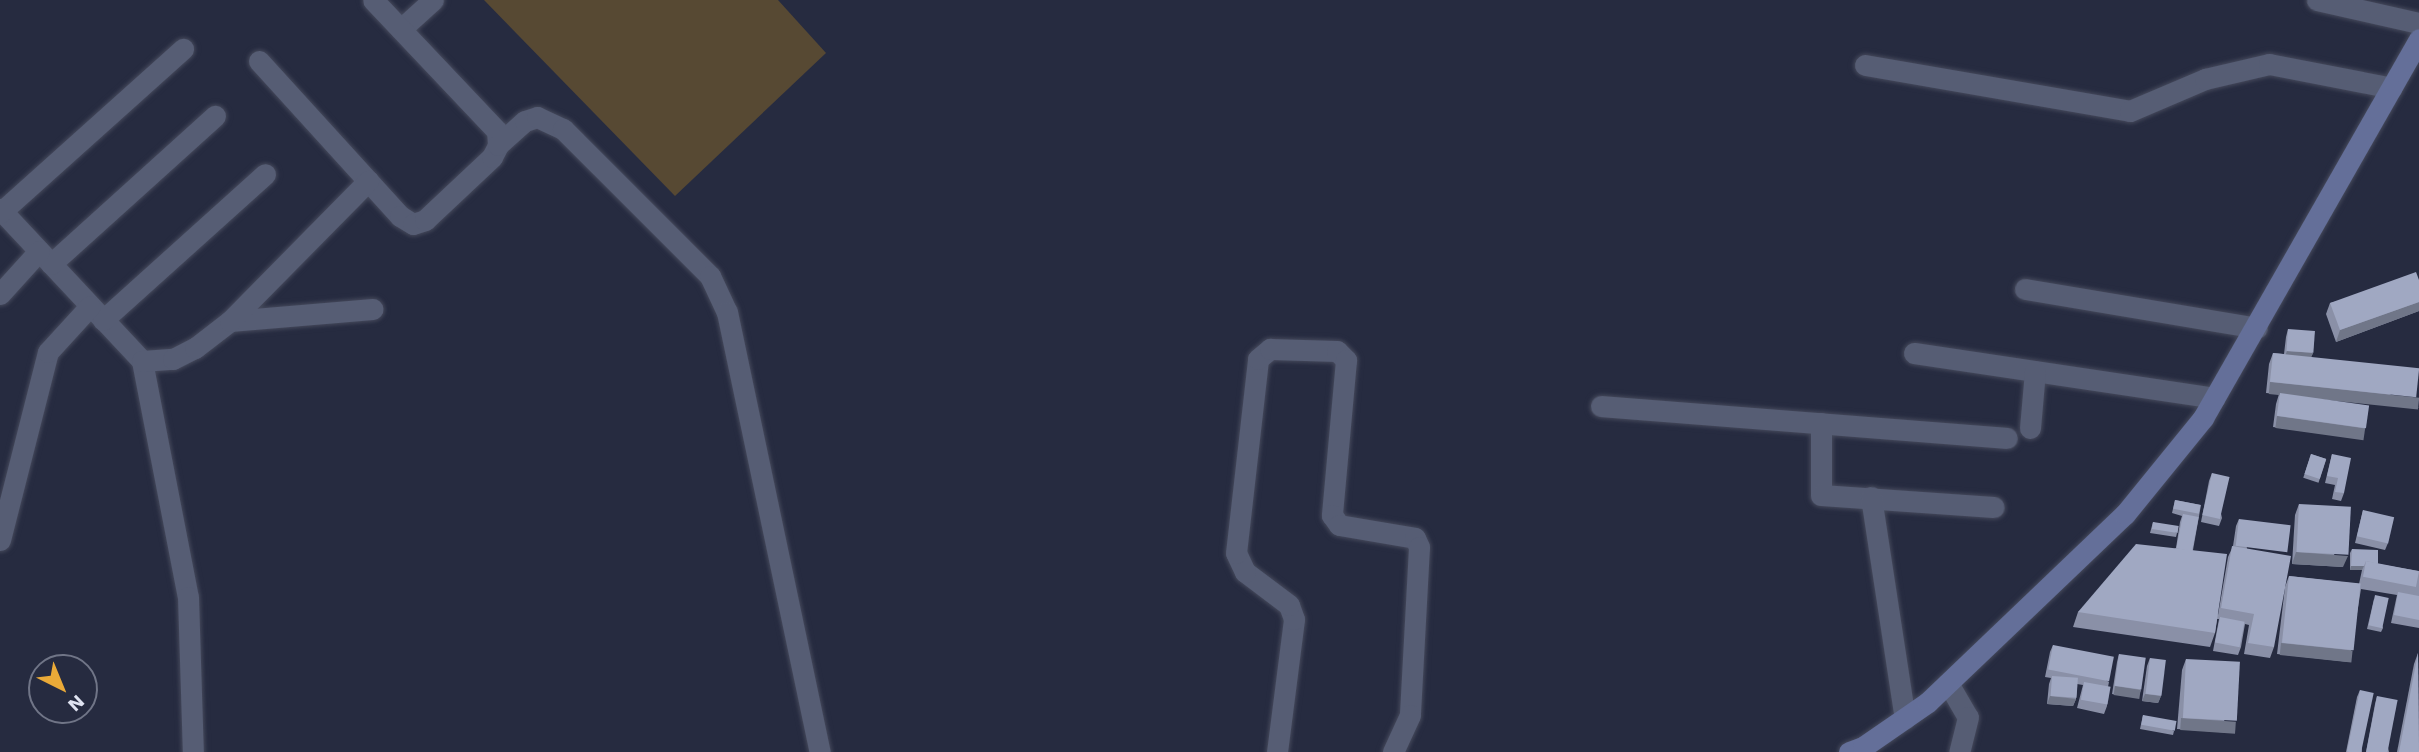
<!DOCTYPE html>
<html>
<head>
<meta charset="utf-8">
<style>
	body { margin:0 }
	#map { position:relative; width:2419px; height:752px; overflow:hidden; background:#262b40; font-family:"Work Sans",sans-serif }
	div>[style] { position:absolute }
	.green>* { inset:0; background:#574933 }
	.roads { filter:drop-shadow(0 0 2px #45495b) drop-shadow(0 0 2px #45495b) }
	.street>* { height:21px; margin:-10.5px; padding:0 10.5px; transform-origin:10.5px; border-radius:10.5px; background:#565d74 }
	.secondary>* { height:21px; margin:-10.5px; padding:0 10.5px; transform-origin:10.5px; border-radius:10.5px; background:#646f99 }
	.wall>* { inset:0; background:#8a90a7; transform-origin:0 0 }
	.shaded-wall>* { inset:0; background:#707688; transform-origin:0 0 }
	.building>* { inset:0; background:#a0a8c2; transform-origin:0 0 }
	span { translate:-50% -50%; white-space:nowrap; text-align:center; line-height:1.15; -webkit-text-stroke:7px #262b40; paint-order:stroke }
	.north { position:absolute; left:28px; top:654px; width:70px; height:70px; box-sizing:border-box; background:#262b40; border:2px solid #707587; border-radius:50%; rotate:137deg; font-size:19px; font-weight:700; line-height:28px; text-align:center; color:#dfe3f1 }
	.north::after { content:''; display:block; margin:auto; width:24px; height:32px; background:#eaaa38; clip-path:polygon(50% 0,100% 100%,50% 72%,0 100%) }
</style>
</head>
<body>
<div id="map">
	<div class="green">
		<div style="clip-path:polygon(484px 0,778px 0,826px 53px,675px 196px)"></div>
	</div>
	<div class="roads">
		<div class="street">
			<div style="left:2317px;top:0;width:105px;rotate:12.7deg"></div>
			<div style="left:401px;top:29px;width:43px;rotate:-42.2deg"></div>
			<div style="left:259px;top:61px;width:210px;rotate:47.7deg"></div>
			<div style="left:400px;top:216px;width:15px;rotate:32deg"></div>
			<div style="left:413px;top:224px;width:13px;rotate:-18deg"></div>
			<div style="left:425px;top:220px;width:92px;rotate:-43.2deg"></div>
			<div style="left:492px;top:157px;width:13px;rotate:-63deg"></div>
			<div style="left:498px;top:145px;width:14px;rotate:-94deg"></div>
			<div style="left:497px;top:131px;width:180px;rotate:-133.4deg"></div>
			<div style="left:1865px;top:65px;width:269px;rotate:9.8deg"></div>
			<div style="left:2130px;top:111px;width:82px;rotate:-23.1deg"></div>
			<div style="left:2205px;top:79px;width:66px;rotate:-13.2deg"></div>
			<div style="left:2269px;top:64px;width:125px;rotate:11deg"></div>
			<div style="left:498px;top:145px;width:36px;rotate:-42deg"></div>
			<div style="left:525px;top:121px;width:13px;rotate:-18deg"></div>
			<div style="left:537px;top:117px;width:29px;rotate:25deg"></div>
			<div style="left:563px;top:129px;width:208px;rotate:45deg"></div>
			<div style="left:710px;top:276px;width:40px;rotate:65deg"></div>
			<div style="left:727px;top:312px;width:450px;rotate:78.1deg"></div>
			<div style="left:0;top:209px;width:208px;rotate:46.9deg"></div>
			<div style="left:142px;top:361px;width:240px;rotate:79deg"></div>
			<div style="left:188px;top:597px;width:155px;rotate:88.2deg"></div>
			<div style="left:0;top:213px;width:246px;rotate:-41.9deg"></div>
			<div style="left:51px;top:264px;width:221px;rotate:-42.1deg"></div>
			<div style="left:2025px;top:289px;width:235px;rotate:9.5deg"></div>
			<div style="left:0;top:294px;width:58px;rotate:-47.8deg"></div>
			<div style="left:103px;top:320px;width:218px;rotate:-42deg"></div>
			<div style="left:230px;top:321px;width:143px;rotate:-4.8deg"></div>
			<div style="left:1914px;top:353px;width:304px;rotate:8.5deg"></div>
			<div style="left:142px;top:361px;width:31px;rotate:-4deg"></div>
			<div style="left:173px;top:359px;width:25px;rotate:-27deg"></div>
			<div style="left:195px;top:348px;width:44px;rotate:-37.6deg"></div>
			<div style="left:230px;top:321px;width:197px;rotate:-45.4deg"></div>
			<div style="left:1601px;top:406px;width:407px;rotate:4.5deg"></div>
			<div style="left:1821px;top:423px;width:72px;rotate:90deg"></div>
			<div style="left:1821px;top:495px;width:173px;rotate:4deg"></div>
			<div style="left:2030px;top:428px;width:57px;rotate:-85deg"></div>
			<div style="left:1871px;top:497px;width:224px;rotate:81.3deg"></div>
			<div style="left:0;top:540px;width:194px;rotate:-75.7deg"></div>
			<div style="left:48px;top:352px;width:62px;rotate:-47.6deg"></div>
			<div style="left:1948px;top:683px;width:39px;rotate:60deg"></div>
			<div style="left:1968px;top:717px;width:36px;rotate:104deg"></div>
			<div style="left:1277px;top:752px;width:134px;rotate:-82.7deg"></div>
			<div style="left:1294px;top:619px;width:15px;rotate:-110deg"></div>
			<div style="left:1289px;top:605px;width:55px;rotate:-143.1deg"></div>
			<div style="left:1245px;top:572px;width:21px;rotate:-115deg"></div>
			<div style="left:1236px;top:553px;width:195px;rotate:-83.5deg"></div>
			<div style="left:1258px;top:359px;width:16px;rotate:-40deg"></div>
			<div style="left:1270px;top:349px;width:67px;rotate:1.7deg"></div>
			<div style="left:1337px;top:351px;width:13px;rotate:45deg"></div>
			<div style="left:1346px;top:360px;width:156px;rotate:95.2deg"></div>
			<div style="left:1332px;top:515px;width:12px;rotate:55deg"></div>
			<div style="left:1339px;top:525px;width:77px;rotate:9.7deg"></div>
			<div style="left:1415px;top:538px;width:10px;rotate:66deg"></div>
			<div style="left:1419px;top:547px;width:168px;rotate:93.1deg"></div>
			<div style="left:1410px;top:715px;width:41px;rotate:114.7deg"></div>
		</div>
		<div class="secondary">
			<div style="left:1849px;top:752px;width:15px;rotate:-20deg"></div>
			<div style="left:1863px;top:747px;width:79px;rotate:-34.7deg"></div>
			<div style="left:1928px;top:702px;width:272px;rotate:-43.7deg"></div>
			<div style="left:2125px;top:514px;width:124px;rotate:-50.9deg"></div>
			<div style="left:2203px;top:418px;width:436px;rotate:-60.3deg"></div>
		</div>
	</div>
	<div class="wall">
		<div style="clip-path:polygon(2419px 280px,2419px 311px,2336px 342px,2326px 314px,2330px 303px)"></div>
		<div style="clip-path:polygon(2288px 329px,2313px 353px,2311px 357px,2419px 408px,2317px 398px,2365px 428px,2361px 439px,2273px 427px,2276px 404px,2279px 394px,2266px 393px,2269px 364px,2273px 353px,2284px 354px,2286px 337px)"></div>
		<div style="left:2311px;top:454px;width:16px;height:25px;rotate:18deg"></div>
		<div style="clip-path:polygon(2332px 454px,2344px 493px,2341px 501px,2332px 499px,2335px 485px,2325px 483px)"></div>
		<div style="clip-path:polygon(2212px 473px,2222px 518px,2219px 526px,2201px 522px,2209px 481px)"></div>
		<div style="clip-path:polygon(2175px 500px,2201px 505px,2193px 550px,2218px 615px,2228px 557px,2233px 546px,2236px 526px,2239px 519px,2274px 647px,2270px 658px,2244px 654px,2249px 625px,2245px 624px,2241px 647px,2238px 655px,2213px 651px,2219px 619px,2217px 619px,2215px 633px,2210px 647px,2073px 627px,2078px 612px,2176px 548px,2180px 522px,2182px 516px,2172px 513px)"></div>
		<div style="clip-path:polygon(2299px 504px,2343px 567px,2292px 564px,2295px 515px)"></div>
		<div style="clip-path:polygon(2363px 510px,2388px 543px,2385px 550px,2355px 543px)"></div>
		<div style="clip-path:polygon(2153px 522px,2177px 533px,2176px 537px,2150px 533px)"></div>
		<div style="clip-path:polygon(2352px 549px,2378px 564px,2419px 571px,2419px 628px,2391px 623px,2397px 595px,2361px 589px,2349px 662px,2277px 654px,2285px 587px,2289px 576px,2359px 584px,2362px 570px,2350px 570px,2350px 553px)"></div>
		<div style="clip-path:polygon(2374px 599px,2383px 628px,2381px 632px,2367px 629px)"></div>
		<div style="clip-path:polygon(2053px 645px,2109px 682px,2108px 687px,2107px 706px,2104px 714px,2077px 708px,2083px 685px,2077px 684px,2076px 699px,2073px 706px,2047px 704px,2049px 684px,2051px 678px,2045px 677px,2050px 652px)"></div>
		<div style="clip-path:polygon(2418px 653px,2419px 752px,2397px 752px,2414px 664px)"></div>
		<div style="clip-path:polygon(2119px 654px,2141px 690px,2138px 698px,2112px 694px,2117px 662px)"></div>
		<div style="clip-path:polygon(2150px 658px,2161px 696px,2158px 703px,2142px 701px,2147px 666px)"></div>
		<div style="clip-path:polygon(2186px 659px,2232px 733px,2177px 729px,2182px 670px)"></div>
		<div style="clip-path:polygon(2360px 690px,2362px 752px,2346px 752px,2357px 697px)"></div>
		<div style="clip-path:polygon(2377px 696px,2389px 752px,2366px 752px,2375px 704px)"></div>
		<div style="clip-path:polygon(2143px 715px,2174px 731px,2173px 735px,2140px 729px)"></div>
	</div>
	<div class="shaded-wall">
		<div style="clip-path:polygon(2419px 302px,2419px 311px,2336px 342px,2340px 330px)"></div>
		<div style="clip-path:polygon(2287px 351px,2313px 353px,2310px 360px,2284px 359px)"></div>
		<div style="left:2270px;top:382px;width:150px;height:12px;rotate:6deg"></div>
		<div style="left:2277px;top:416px;width:89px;height:12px;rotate:8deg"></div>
		<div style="clip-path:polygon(2296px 552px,2348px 556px,2343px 567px,2292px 564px)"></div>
		<div style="clip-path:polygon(2351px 566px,2364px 566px,2362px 570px,2350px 570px)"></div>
		<div style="left:2281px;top:643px;width:72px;height:12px;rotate:6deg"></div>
		<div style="left:2115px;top:686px;width:26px;height:9px;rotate:9deg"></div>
		<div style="clip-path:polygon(2145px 694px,2161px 696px,2158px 703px,2142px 701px)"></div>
		<div style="clip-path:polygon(2050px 696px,2076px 699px,2073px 706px,2047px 704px)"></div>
		<div style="left:2181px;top:718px;width:55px;height:12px;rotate:4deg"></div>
	</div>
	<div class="building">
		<div style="clip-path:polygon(2416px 272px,2419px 280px,2419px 302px,2340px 330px,2330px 303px)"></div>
		<div style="left:2288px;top:329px;width:27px;height:22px;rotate:4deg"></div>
		<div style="left:2273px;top:353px;width:147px;height:29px;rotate:6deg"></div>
		<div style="left:2280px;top:393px;width:90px;height:23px;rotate:8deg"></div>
		<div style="left:2311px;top:454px;width:16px;height:21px;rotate:18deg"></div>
		<div style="clip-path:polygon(2332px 454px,2351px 458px,2344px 493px,2335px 492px,2338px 478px,2327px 476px)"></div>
		<div style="left:2212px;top:473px;width:18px;height:43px;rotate:13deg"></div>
		<div style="left:2175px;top:500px;width:26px;height:9px;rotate:11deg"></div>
		<div style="left:2299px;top:504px;width:52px;height:48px;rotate:3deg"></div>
		<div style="left:2363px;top:510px;width:32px;height:27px;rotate:13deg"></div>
		<div style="left:2183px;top:514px;width:16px;height:35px;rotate:11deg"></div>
		<div style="left:2239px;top:519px;width:52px;height:27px;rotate:7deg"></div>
		<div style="left:2153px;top:522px;width:26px;height:7px;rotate:9deg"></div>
		<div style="clip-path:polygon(2136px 544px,2227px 554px,2215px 633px,2078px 612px)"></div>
		<div style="clip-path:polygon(2232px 546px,2291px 556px,2274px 647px,2248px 643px,2254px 614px,2221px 608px)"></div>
		<div style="clip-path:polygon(2352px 549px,2378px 550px,2378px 564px,2366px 561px,2364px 566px,2351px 566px)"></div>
		<div style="left:2366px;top:561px;width:54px;height:16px;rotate:11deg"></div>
		<div style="left:2289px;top:576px;width:72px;height:67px;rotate:6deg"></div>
		<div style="clip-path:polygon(2398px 592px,2419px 596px,2419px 620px,2394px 615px)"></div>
		<div style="left:2375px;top:595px;width:14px;height:31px;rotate:12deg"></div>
		<div style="left:2220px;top:617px;width:25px;height:26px;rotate:11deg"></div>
		<div style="left:2053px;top:645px;width:62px;height:25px;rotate:11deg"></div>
		<div style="clip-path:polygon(2418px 653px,2419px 752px,2399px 752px)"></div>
		<div style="left:2119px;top:654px;width:27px;height:32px;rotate:8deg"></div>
		<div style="left:2150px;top:658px;width:16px;height:36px;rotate:7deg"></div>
		<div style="left:2186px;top:659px;width:54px;height:59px;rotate:3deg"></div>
		<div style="left:2052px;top:676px;width:26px;height:20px;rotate:4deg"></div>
		<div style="left:2084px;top:682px;width:27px;height:18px;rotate:10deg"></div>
		<div style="left:2360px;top:690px;width:14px;height:63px;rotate:12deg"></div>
		<div style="left:2377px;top:696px;width:21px;height:57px;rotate:11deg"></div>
		<div style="left:2143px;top:715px;width:34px;height:10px;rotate:10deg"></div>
	</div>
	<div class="north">N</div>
</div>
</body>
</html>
